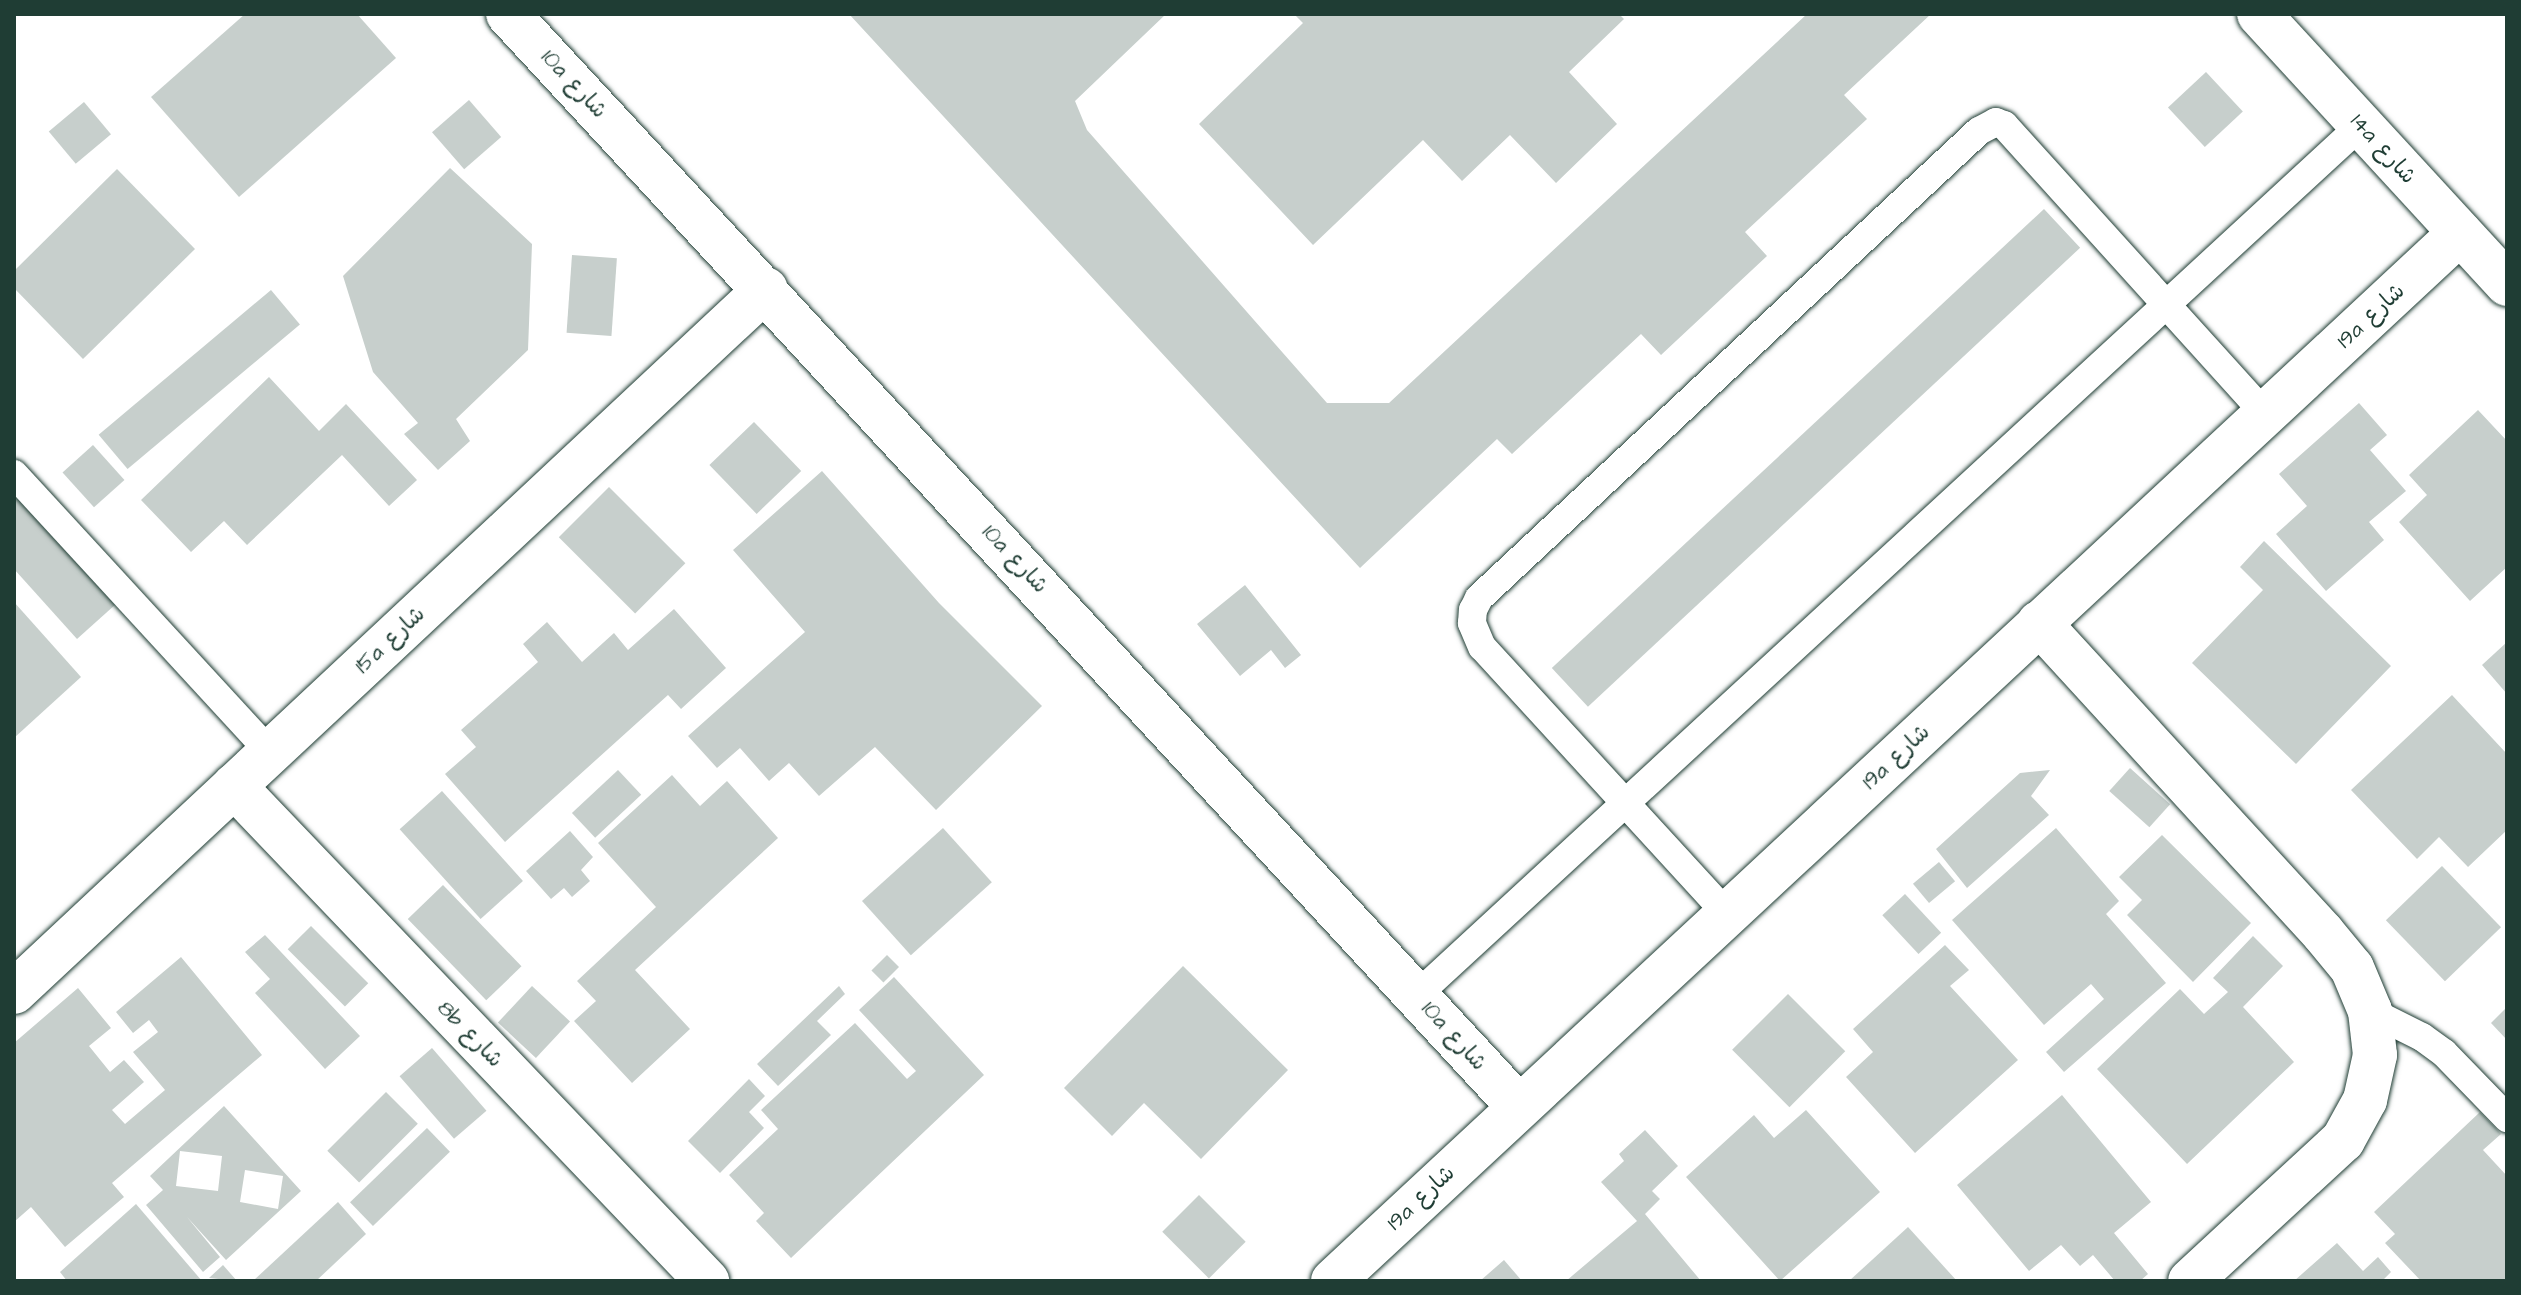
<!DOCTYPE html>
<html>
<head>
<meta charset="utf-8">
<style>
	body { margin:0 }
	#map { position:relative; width:2521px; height:1295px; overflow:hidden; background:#fff; font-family:"Architects Daughter","Playpen Sans Arabic",sans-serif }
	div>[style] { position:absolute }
	.building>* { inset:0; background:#c7cfcc; transform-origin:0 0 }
	.roads { filter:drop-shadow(0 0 2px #1f3d34) drop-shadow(0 0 2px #1f3d34) }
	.service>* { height:28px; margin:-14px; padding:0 14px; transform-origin:14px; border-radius:14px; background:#fff }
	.minor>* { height:44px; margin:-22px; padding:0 22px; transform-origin:22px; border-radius:22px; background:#fff }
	span { translate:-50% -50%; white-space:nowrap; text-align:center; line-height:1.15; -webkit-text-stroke:6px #fff; paint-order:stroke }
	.street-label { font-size:22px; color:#1f3d34 }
	.frame { position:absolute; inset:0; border:16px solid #1f3d34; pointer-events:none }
</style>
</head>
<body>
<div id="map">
	<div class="building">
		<div style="clip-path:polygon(245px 14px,357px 14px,396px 58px,239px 197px,151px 97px)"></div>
		<div style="clip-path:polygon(849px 14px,1166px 14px,1075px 101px,1087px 130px,1327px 403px,1389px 403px,1807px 14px,1931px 14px,1844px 95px,1867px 119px,1745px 232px,1767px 256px,1661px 355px,1641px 334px,1512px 454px,1497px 439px,1360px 568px)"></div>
		<div style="clip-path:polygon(1294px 14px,1619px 14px,1624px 19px,1569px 72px,1617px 124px,1556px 183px,1510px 135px,1462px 181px,1423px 140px,1313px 245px,1199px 124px,1303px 23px)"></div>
		<div style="left:2206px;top:72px;width:54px;height:52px;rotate:47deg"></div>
		<div style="left:469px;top:100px;width:49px;height:49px;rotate:49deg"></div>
		<div style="left:84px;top:102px;width:42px;height:46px;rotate:50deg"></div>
		<div style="clip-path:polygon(450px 168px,532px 244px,528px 350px,456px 419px,470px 441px,438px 470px,404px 434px,418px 423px,373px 372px,343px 276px)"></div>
		<div style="clip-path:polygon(117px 169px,195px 249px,83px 359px,14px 288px,14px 271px)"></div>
		<div style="left:2044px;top:209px;width:53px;height:673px;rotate:47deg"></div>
		<div style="left:572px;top:255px;width:45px;height:78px;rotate:4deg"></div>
		<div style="left:271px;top:290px;width:45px;height:225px;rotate:50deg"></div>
		<div style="clip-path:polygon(269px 377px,319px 431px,346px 404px,417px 480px,389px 506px,342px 455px,247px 545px,224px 521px,191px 552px,141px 500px)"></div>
		<div style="clip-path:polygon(2359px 403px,2387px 435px,2370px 450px,2406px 491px,2369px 522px,2384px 540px,2326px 591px,2276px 534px,2307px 506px,2279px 474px)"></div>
		<div style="clip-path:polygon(2478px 410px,2507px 441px,2507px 567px,2470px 601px,2399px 522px,2427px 495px,2409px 475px)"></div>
		<div style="left:754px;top:422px;width:68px;height:62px;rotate:46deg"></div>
		<div style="left:93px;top:445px;width:47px;height:41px;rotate:48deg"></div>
		<div style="clip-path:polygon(822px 471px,939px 603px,1042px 706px,936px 810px,875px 747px,819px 796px,789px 763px,769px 781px,740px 748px,717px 768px,688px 736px,805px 632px,733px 550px)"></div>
		<div style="left:609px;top:487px;width:108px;height:71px;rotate:45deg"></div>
		<div style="clip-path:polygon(14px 490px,116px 604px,77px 639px,14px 569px)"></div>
		<div style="clip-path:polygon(2264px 541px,2391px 666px,2296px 764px,2192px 663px,2263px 590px,2240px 567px)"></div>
		<div style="clip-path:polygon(1245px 585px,1301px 655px,1285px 668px,1271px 650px,1240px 676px,1197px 624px)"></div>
		<div style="clip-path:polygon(14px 602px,81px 677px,14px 738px)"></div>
		<div style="clip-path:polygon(674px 609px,726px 668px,681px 709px,668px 695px,505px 842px,445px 774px,476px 747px,461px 730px,538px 662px,523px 644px,547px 622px,582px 662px,614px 633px,628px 650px)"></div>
		<div style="clip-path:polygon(2507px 642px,2507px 694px,2482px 665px)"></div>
		<div style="clip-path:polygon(2452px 695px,2507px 754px,2507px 830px,2468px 867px,2439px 837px,2417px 859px,2351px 790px)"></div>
		<div style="left:2130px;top:768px;width:54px;height:31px;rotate:42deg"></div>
		<div style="left:618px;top:770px;width:34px;height:63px;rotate:47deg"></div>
		<div style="clip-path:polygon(2050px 770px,2031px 796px,2049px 815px,1967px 888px,1936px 849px,2020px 773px)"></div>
		<div style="clip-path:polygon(672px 775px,700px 806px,727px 781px,778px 838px,635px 970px,690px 1029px,632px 1083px,574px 1021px,596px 1001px,577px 981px,656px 907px,598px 843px)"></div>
		<div style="left:442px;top:791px;width:121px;height:57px;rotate:48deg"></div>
		<div style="left:943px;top:828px;width:73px;height:109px;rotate:48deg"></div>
		<div style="clip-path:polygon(2056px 828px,2119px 901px,2106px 914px,2166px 983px,2064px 1072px,2046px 1052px,2104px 999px,2091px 984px,2044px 1025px,1952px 920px)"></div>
		<div style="clip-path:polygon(570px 831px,593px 857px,581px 870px,590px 881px,572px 897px,564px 888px,551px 899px,526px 871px)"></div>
		<div style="clip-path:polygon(2162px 835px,2251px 923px,2193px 982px,2127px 915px,2142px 900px,2119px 877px)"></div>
		<div style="left:1939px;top:862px;width:25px;height:34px;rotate:50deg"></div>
		<div style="left:2442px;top:866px;width:85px;height:78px;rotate:46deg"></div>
		<div style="left:443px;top:885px;width:113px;height:49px;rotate:46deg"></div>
		<div style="left:1905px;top:894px;width:53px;height:31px;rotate:47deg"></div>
		<div style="left:311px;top:926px;width:81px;height:33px;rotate:45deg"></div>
		<div style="clip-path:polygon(265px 935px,360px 1036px,325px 1069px,255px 993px,270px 979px,245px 952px)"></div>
		<div style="clip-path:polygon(2253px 936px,2283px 966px,2243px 1007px,2294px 1062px,2187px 1164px,2097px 1069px,2180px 989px,2204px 1014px,2228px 992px,2213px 978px)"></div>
		<div style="clip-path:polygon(1945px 945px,1969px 970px,1950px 986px,2018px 1060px,1915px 1153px,1846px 1077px,1873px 1052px,1853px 1029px)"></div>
		<div style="left:887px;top:955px;width:17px;height:22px;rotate:45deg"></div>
		<div style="clip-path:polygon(181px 957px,262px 1055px,112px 1183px,124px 1197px,65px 1247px,31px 1207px,14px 1222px,14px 1043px,78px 988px,111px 1028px,89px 1046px,110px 1072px,124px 1060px,144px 1082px,112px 1110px,125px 1124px,165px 1090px,133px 1052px,158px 1032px,149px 1020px,133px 1033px,116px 1012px)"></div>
		<div style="clip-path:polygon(1183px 966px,1288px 1070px,1201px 1159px,1144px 1103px,1112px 1136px,1064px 1088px)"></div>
		<div style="clip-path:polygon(894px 977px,984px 1075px,791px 1258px,756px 1221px,764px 1213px,729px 1175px,778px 1129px,761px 1110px,855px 1023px,907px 1079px,916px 1071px,859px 1010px)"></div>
		<div style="left:532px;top:986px;width:52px;height:50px;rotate:43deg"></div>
		<div style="clip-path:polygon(839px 986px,845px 994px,817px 1021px,831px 1035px,778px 1086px,757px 1064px)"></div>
		<div style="left:1788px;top:994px;width:81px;height:79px;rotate:45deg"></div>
		<div style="clip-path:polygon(2507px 1007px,2507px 1040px,2491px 1023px)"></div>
		<div style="left:432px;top:1048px;width:83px;height:43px;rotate:49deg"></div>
		<div style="clip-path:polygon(749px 1079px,765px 1096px,749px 1112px,764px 1128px,720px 1173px,688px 1141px)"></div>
		<div style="left:386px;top:1092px;width:45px;height:83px;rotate:45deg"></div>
		<div style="clip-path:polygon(2062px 1095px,2151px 1202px,2114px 1233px,2148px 1274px,2140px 1281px,2115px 1281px,2093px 1255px,2080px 1266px,2061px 1245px,2029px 1271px,1957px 1185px)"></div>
		<div style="clip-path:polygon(evenodd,224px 1106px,301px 1191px,226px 1260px,187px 1217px,220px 1257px,203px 1272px,146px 1205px,163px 1190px,150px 1176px,224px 1106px,180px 1151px,222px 1156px,218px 1191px,176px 1186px,180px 1151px,224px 1106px,245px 1170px,283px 1176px,278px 1209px,240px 1202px,245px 1170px)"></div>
		<div style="clip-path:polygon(1806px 1110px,1880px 1192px,1780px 1281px,1686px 1177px,1754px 1115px,1774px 1138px)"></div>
		<div style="clip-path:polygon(2480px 1112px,2501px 1134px,2483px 1150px,2507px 1176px,2507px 1281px,2421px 1281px,2385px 1243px,2395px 1234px,2374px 1212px)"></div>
		<div style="left:427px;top:1128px;width:33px;height:107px;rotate:46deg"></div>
		<div style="clip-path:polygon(1645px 1130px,1678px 1166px,1652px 1191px,1660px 1199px,1645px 1214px,1701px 1281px,1566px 1281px,1637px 1221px,1601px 1182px,1624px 1161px,1619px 1154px)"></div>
		<div style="left:1199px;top:1195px;width:66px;height:52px;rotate:45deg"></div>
		<div style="clip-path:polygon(338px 1202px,366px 1234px,316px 1281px,253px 1281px)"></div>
		<div style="clip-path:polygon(136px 1204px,202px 1281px,67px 1281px,60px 1272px)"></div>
		<div style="clip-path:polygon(1908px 1227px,1957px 1281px,1849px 1281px)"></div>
		<div style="clip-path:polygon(2337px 1243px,2363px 1271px,2378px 1257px,2391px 1272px,2382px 1281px,2294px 1281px)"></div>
		<div style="clip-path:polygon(1504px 1260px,1522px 1281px,1480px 1281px)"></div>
		<div style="clip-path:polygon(223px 1265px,237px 1281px,209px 1278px)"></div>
	</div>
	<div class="roads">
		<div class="service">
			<div style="left:14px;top:474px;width:378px;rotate:47.4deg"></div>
			<div style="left:1727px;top:914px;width:362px;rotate:-132.5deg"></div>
			<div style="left:1482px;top:647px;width:26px;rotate:-113deg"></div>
			<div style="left:1472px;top:623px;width:13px;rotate:-86deg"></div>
			<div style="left:1473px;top:610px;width:13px;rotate:-63deg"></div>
			<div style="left:1479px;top:598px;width:684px;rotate:-43.05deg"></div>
			<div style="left:1979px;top:131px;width:19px;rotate:-28deg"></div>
			<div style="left:1996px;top:122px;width:9px;rotate:21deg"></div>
			<div style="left:2004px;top:125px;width:389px;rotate:47.9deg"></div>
			<div style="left:1417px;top:995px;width:1284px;rotate:-42.66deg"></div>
			<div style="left:2370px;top:1011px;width:58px;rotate:26.6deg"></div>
			<div style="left:2422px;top:1037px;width:27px;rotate:36deg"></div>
			<div style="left:2444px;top:1053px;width:91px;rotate:45.9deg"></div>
		</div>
		<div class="minor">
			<div style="left:508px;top:14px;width:1489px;rotate:47.23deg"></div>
			<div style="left:2259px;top:14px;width:367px;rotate:47.4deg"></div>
			<div style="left:2039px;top:623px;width:420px;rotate:47.5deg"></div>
			<div style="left:2323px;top:933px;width:45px;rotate:50.4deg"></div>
			<div style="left:2352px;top:968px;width:47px;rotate:67.3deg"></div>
			<div style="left:2370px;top:1011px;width:44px;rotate:83.5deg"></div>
			<div style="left:2375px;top:1055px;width:46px;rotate:102.5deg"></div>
			<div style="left:2365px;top:1100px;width:46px;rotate:118.8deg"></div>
			<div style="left:2343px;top:1140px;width:208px;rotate:137.3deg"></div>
			<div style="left:234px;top:786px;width:685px;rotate:46.3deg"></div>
			<div style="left:14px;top:992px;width:1029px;rotate:-43.07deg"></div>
			<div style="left:1333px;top:1281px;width:1539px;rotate:-42.92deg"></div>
		</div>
	</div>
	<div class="street-label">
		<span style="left:574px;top:84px;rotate:47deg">10a شارع</span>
		<span style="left:2383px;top:149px;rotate:48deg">14a شارع</span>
		<span style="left:2371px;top:316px;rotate:-43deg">19a شارع</span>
		<span style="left:1015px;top:559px;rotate:47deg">10a شارع</span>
		<span style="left:390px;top:640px;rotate:-43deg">15a شارع</span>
		<span style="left:1896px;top:757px;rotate:-43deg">19a شارع</span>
		<span style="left:470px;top:1034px;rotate:46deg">8b شارع</span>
		<span style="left:1454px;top:1036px;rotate:48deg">10a شارع</span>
		<span style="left:1421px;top:1198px;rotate:-43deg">19a شارع</span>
	</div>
	<div class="frame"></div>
</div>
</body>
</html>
